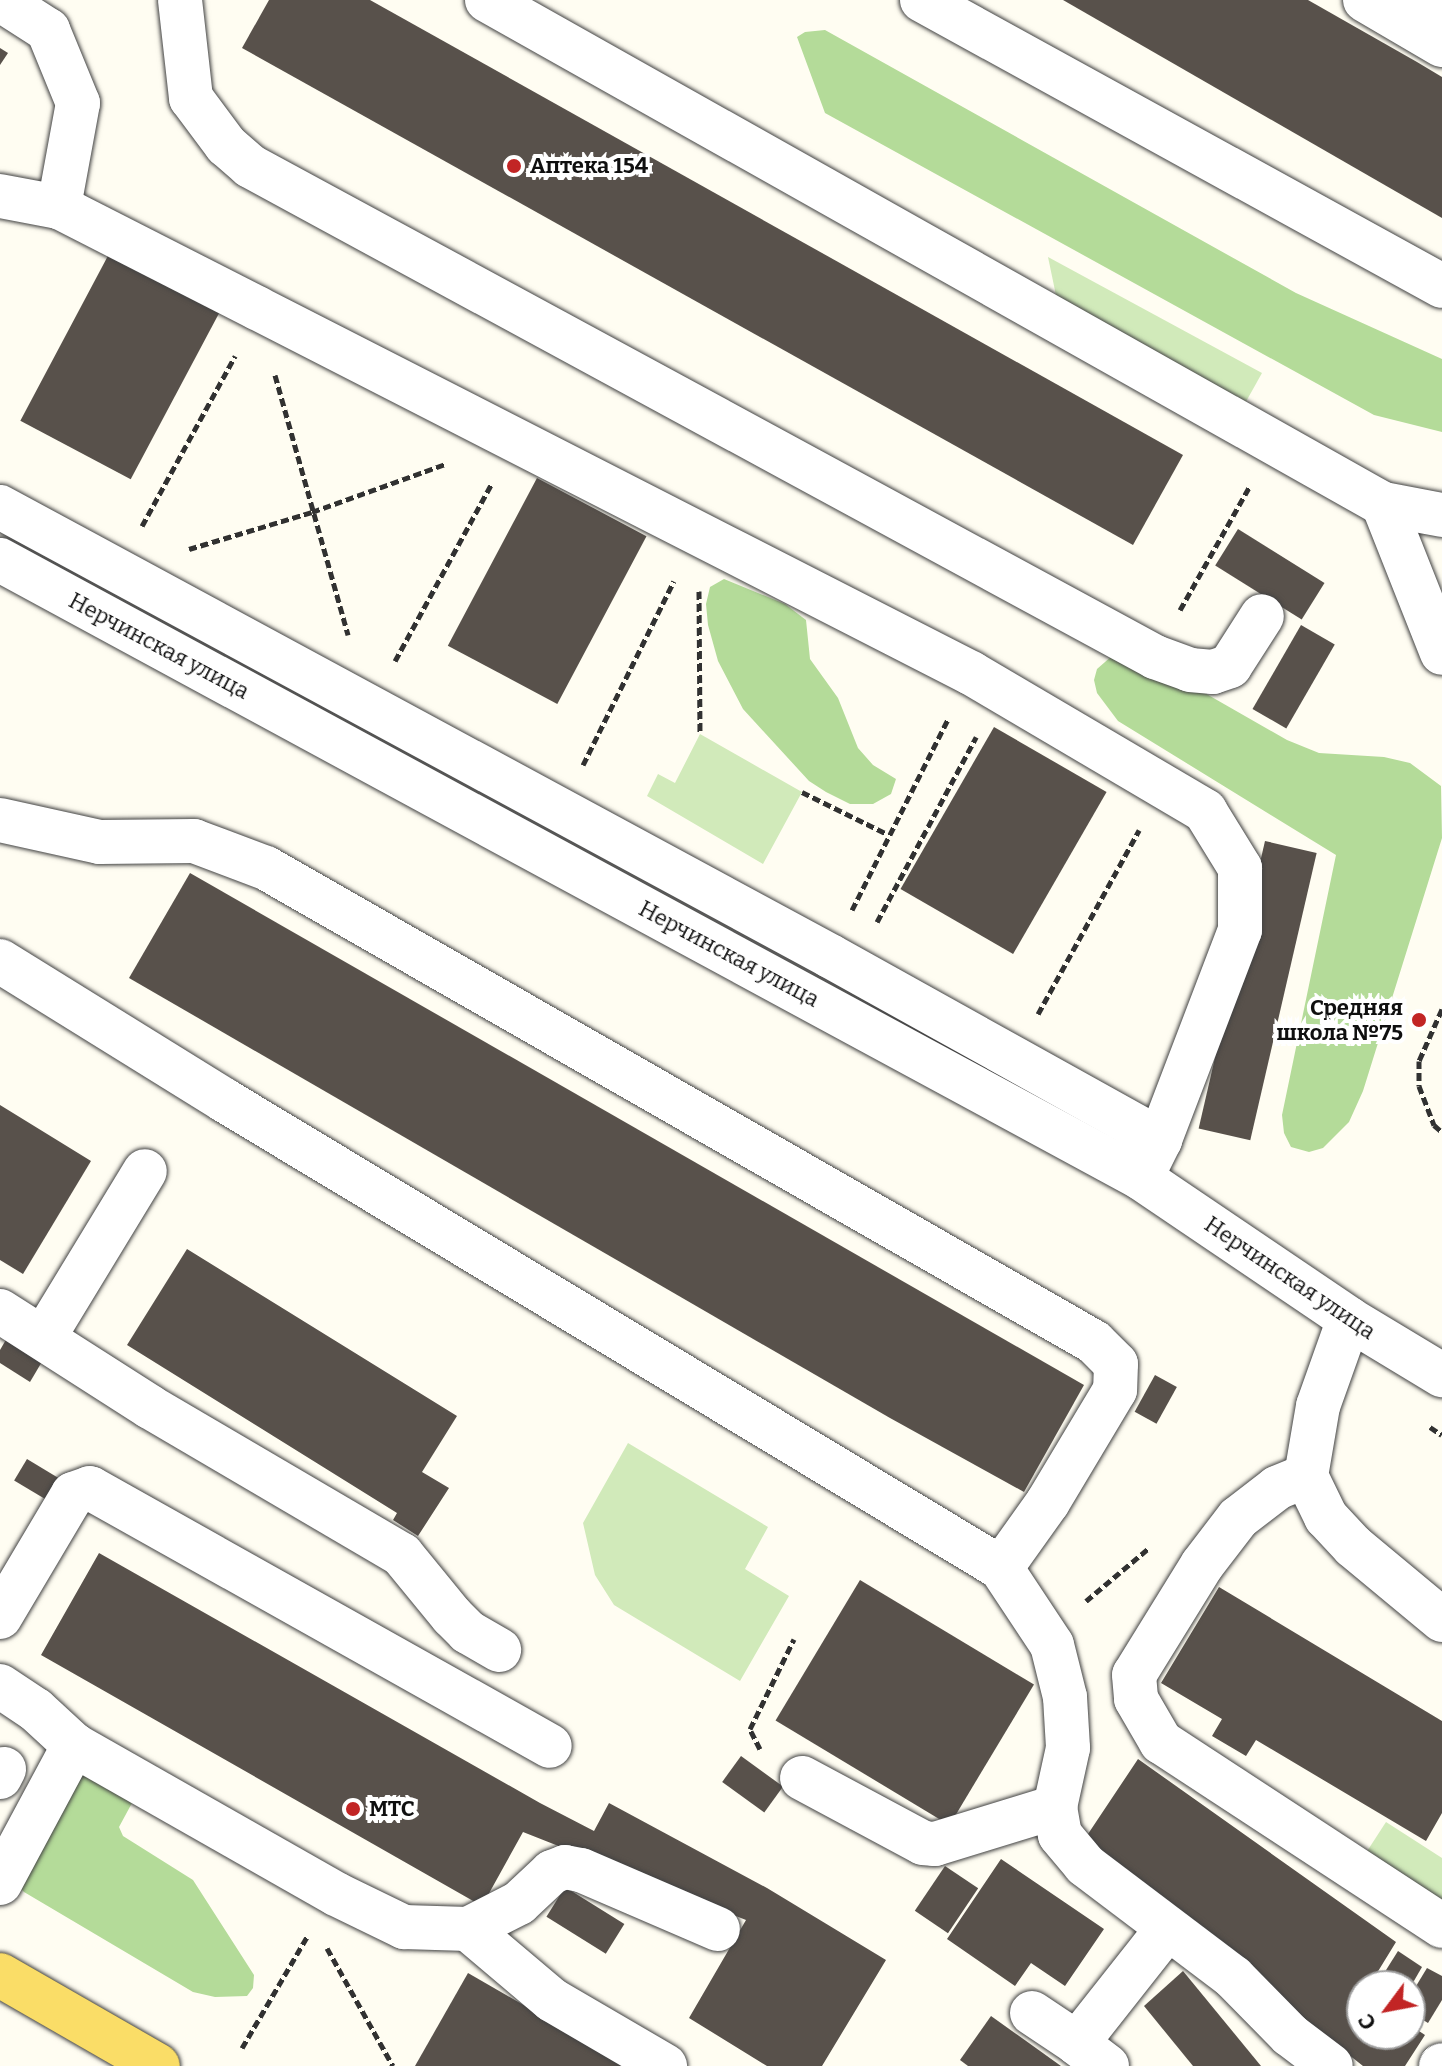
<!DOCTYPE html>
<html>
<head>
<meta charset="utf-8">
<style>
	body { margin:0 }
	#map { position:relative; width:1442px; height:2066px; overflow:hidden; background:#fffdf2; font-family:Bitter,serif }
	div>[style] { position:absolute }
	.green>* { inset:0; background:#d1eaba }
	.forest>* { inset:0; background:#b4db99 }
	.building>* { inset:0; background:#58514b; transform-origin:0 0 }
	.path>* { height:5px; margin-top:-2.5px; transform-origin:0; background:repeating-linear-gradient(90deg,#313131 0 8px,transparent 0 12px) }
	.roads { filter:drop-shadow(0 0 2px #424242) drop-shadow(0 0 2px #424242) }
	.minor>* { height:44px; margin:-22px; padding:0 22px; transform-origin:22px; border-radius:22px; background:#fff }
	.major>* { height:44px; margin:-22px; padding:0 22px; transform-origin:22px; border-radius:22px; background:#fadd67 }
	.dots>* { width:22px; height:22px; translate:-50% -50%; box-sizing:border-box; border:4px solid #fff; border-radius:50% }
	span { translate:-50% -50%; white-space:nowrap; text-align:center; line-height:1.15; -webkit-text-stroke:8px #fff; paint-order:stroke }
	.poi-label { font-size:22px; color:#0f0f0f; font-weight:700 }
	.left { translate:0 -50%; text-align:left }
	.right { translate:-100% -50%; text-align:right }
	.street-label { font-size:22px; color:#0f0f0f }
	.north { position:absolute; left:1346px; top:1970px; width:80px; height:80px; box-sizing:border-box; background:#fff; border:2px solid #9f9f9f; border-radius:50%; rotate:238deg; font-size:22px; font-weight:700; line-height:32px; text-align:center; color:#0f0f0f }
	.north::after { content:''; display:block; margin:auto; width:28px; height:36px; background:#c22525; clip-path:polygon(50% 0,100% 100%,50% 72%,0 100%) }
</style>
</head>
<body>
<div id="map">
	<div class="green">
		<div style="clip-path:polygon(1048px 257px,1262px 373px,1243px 407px,1058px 305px)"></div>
		<div style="clip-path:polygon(700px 734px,802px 792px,763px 864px,647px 796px,658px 774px,675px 783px)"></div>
		<div style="clip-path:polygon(628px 1443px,768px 1527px,745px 1569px,789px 1596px,740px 1681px,614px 1605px,595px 1575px,583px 1523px)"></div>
		<div style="clip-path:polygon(1386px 1822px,1442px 1858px,1442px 1904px,1362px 1859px)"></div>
	</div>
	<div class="forest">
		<div style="clip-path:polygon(825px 30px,1296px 293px,1442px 359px,1442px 432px,1374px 415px,825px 113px,797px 37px,805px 32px)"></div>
		<div style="clip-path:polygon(724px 579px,785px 604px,806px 620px,810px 659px,838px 698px,858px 748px,873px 765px,896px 779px,891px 794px,873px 804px,850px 804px,826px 792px,809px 781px,743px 709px,718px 661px,708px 625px,706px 604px,710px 587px)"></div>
		<div style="clip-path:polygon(1113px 655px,1196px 688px,1287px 740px,1319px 753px,1384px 757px,1410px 763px,1441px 786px,1442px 838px,1363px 1091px,1349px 1122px,1323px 1148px,1309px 1152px,1291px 1147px,1284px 1133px,1282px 1115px,1336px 855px,1118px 721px,1097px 693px,1094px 680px,1097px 669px)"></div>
		<div style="clip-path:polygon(77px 1767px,129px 1790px,132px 1803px,119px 1827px,123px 1836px,193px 1880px,254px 1975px,253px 1988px,247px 1996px,215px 1997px,193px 1992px,24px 1892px,16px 1883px)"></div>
	</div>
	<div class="building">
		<div style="clip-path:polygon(269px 0,370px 0,1183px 455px,1133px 545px,242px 48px)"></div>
		<div style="clip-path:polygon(1063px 0,1308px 0,1417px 62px,1442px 77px,1442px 218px)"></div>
		<div style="clip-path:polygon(0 48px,8px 53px,0 65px)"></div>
		<div style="left:110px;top:252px;width:125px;height:191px;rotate:28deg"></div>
		<div style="left:537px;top:478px;width:124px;height:190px;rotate:28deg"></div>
		<div style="left:1238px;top:529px;width:102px;height:43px;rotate:32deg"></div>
		<div style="left:1301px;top:625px;width:39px;height:97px;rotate:30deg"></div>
		<div style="left:994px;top:727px;width:130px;height:187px;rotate:30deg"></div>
		<div style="left:1265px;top:841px;width:53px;height:295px;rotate:13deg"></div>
		<div style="clip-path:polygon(190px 873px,1084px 1385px,1024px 1492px,890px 1418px,129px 978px)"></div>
		<div style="clip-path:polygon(0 1105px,91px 1161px,23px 1274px,0 1260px)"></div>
		<div style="clip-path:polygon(187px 1249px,457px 1416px,422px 1472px,449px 1488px,418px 1536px,393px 1520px,397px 1513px,127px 1345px)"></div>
		<div style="clip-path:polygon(7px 1338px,43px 1360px,30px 1382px,0 1363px,0 1350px)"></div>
		<div style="left:1155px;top:1375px;width:25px;height:42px;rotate:29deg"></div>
		<div style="left:27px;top:1459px;width:42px;height:25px;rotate:31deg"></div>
		<div style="clip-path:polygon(99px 1553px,540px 1803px,594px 1831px,609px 1803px,767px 1888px,886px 1960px,822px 2066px,767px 2066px,689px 2018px,746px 1920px,523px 1832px,482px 1906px,41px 1655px)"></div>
		<div style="left:860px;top:1580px;width:203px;height:164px;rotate:31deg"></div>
		<div style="clip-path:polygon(1219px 1587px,1442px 1721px,1442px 1813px,1426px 1841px,1256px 1740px,1246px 1756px,1212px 1736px,1222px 1719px,1161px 1683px)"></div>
		<div style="left:741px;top:1756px;width:52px;height:32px;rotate:36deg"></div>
		<div style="clip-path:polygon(1138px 1759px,1396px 1942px,1369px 1986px,1362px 1986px,1362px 2034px,1410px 2034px,1410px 2025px,1425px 2035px,1405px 2066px,1363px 2066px,1082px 1843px)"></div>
		<div style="clip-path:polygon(1001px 1859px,1104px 1929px,1065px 1986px,1031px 1963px,1015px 1986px,947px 1939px)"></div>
		<div style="left:945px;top:1866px;width:40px;height:54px;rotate:34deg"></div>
		<div style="left:565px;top:1887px;width:70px;height:35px;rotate:32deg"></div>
		<div style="clip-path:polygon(1398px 1951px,1422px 1967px,1411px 1986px,1376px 1986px)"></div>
		<div style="clip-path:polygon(1427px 1968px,1442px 1976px,1442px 2000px,1428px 2023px,1410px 2012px,1410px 1996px)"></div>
		<div style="clip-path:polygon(1183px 1971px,1261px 2066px,1193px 2066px,1144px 2006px)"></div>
		<div style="clip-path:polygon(468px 1973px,629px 2066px,415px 2066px)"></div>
		<div style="clip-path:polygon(991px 2016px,1061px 2066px,968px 2066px,960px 2060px)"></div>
	</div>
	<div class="path">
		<div style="left:275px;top:375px;width:270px;rotate:74.3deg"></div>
		<div style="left:142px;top:526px;width:194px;rotate:-61.3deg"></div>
		<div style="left:189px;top:549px;width:128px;rotate:-16.7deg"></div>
		<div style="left:312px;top:512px;width:141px;rotate:-19.8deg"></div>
		<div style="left:699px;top:591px;width:143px;rotate:89.6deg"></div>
		<div style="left:1180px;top:610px;width:142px;rotate:-60.6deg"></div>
		<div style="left:395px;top:661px;width:203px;rotate:-61.4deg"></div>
		<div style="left:583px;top:765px;width:205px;rotate:-63.7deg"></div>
		<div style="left:802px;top:792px;width:95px;rotate:26.3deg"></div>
		<div style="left:852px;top:910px;width:214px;rotate:-63.3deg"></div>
		<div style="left:877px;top:922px;width:210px;rotate:-61.8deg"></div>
		<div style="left:1442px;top:1009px;width:57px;rotate:113.9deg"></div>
		<div style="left:1419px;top:1061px;width:25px;rotate:90deg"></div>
		<div style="left:1419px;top:1086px;width:42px;rotate:69deg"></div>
		<div style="left:1434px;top:1125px;width:11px;rotate:41deg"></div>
		<div style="left:1038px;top:1014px;width:210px;rotate:-61.2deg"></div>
		<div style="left:1430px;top:1427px;width:14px;rotate:34deg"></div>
		<div style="left:1086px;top:1601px;width:82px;rotate:-40.1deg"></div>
		<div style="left:760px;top:1749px;width:22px;rotate:-117deg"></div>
		<div style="left:750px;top:1729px;width:100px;rotate:-63.9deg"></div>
		<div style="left:327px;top:1948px;width:135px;rotate:60.8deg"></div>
		<div style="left:242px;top:2048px;width:131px;rotate:-59.7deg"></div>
	</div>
	<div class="roads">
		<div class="minor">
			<div style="left:1px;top:0;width:56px;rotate:32.6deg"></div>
			<div style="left:48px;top:30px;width:79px;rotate:67.7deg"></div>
			<div style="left:78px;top:103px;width:106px;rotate:100.4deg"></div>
			<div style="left:180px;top:0;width:99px;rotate:83.6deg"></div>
			<div style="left:191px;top:98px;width:59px;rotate:53.3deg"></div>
			<div style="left:226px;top:145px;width:32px;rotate:41deg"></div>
			<div style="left:250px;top:166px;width:1030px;rotate:28.48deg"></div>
			<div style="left:1155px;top:657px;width:37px;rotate:20deg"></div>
			<div style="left:1190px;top:670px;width:23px;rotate:5deg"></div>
			<div style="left:1213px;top:672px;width:18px;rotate:-19deg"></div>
			<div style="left:1230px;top:666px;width:59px;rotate:-57.4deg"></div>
			<div style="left:487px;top:0;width:1028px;rotate:29.36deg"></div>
			<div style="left:922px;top:0;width:593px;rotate:28.81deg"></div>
			<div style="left:1365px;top:0;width:89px;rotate:30.3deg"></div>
			<div style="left:1428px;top:0;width:16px;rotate:30deg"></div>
			<div style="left:0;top:196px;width:60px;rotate:10.6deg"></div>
			<div style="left:59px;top:207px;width:222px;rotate:27deg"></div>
			<div style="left:257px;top:308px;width:802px;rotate:27.08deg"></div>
			<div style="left:971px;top:673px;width:272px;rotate:30.5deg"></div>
			<div style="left:1205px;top:811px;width:67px;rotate:58.4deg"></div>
			<div style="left:1240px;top:868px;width:62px;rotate:90deg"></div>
			<div style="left:1240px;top:930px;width:225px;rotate:110.9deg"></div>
			<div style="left:1160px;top:1140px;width:42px;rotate:116.6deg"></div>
			<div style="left:0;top:507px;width:944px;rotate:28.41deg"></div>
			<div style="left:830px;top:956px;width:378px;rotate:29.1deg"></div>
			<div style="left:1442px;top:515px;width:60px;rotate:-169.4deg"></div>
			<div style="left:1383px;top:504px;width:160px;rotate:68.4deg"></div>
			<div style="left:0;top:560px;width:1298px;rotate:28.44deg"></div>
			<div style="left:1141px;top:1178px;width:251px;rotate:34.1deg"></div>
			<div style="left:1349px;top:1319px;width:109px;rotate:31.1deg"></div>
			<div style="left:0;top:820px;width:102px;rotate:12.4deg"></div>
			<div style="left:100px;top:842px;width:94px;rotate:-0.6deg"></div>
			<div style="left:194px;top:841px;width:77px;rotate:20.6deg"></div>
			<div style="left:266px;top:868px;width:954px;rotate:29.79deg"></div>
			<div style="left:1094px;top:1342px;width:31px;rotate:45deg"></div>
			<div style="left:1116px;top:1364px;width:26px;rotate:92deg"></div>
			<div style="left:1115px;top:1390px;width:131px;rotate:120.9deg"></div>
			<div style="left:1048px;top:1502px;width:81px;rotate:125.5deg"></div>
			<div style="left:0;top:961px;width:264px;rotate:31.8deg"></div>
			<div style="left:224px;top:1100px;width:907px;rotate:31.06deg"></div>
			<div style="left:1001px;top:1568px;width:92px;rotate:56.5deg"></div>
			<div style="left:1052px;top:1645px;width:54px;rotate:76deg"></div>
			<div style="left:1065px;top:1697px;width:51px;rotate:86.6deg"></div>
			<div style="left:1068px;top:1748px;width:60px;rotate:102.4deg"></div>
			<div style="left:1055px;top:1807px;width:28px;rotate:80deg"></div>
			<div style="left:1060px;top:1835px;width:39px;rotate:50deg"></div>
			<div style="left:1085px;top:1865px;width:186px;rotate:37.1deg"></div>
			<div style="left:1233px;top:1977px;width:81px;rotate:45.5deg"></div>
			<div style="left:1290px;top:2035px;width:51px;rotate:37.1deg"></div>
			<div style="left:0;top:1311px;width:178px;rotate:32.6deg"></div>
			<div style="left:150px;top:1407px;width:292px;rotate:30.4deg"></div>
			<div style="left:402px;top:1555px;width:79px;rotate:50.7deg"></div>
			<div style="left:452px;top:1616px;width:23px;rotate:45deg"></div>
			<div style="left:468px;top:1632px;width:36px;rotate:30deg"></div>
			<div style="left:1349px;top:1319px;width:92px;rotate:109.6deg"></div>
			<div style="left:1318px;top:1406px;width:71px;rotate:99.7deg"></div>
			<div style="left:1306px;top:1476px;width:46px;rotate:64deg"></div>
			<div style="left:1326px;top:1517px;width:40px;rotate:47deg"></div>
			<div style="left:1353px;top:1546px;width:116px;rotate:39.7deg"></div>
			<div style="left:44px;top:1337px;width:194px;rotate:-58.7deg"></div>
			<div style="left:1306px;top:1476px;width:31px;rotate:158deg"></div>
			<div style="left:1277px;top:1488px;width:49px;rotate:142.4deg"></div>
			<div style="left:1238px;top:1518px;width:59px;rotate:127.5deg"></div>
			<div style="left:1202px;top:1565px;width:129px;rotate:121.7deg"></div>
			<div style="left:1134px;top:1675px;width:24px;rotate:85deg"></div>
			<div style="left:1136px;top:1699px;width:50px;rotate:59.8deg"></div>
			<div style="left:1161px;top:1742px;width:336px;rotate:33.2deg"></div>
			<div style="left:0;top:1617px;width:143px;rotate:-59.3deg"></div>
			<div style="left:73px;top:1494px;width:18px;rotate:-19deg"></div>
			<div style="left:90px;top:1488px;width:527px;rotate:29.29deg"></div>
			<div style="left:0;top:1686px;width:43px;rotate:33.7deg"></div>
			<div style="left:36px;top:1710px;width:52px;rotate:42.6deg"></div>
			<div style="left:74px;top:1745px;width:301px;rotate:29.6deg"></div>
			<div style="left:336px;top:1894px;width:76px;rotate:25.9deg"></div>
			<div style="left:404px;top:1927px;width:64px;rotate:1.8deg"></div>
			<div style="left:468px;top:1929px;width:57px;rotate:-27deg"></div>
			<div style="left:519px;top:1903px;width:45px;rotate:-43.2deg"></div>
			<div style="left:552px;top:1872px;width:14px;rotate:-21deg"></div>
			<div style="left:565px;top:1867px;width:16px;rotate:11deg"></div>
			<div style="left:581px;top:1870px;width:149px;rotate:23.3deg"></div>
			<div style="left:0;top:1777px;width:9px;rotate:-63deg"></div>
			<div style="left:802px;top:1778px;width:137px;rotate:28.2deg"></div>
			<div style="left:923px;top:1843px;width:12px;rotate:5deg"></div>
			<div style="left:935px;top:1844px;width:126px;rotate:-17.1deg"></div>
			<div style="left:0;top:1883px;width:157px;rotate:-61.8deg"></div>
			<div style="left:468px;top:1929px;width:110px;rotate:40.2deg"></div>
			<div style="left:552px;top:2000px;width:131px;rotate:30.3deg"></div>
			<div style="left:1032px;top:2013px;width:54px;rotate:33.7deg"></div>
			<div style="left:1107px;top:2066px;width:38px;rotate:-143deg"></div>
			<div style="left:1077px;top:2043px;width:145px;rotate:-51.7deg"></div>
			<div style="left:1441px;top:2066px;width:1px;rotate:-45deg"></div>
		</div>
		<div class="major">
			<div style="left:0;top:1975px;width:182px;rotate:29.9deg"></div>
		</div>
	</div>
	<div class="dots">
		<div style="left:514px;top:166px;background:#c22525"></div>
		<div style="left:1419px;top:1020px;background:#c22525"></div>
		<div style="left:353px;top:1809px;background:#c22525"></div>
	</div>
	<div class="poi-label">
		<span class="left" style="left:530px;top:166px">Аптека 154</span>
		<span class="right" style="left:1403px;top:1020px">Средняя<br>школа №75</span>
		<span class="left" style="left:369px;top:1809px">МТС</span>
	</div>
	<div class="street-label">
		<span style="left:159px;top:646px;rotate:28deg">Нерчинская улица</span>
		<span style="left:729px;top:954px;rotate:28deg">Нерчинская улица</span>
		<span style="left:1290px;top:1278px;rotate:34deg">Нерчинская улица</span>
	</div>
	<div class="north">С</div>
</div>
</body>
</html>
